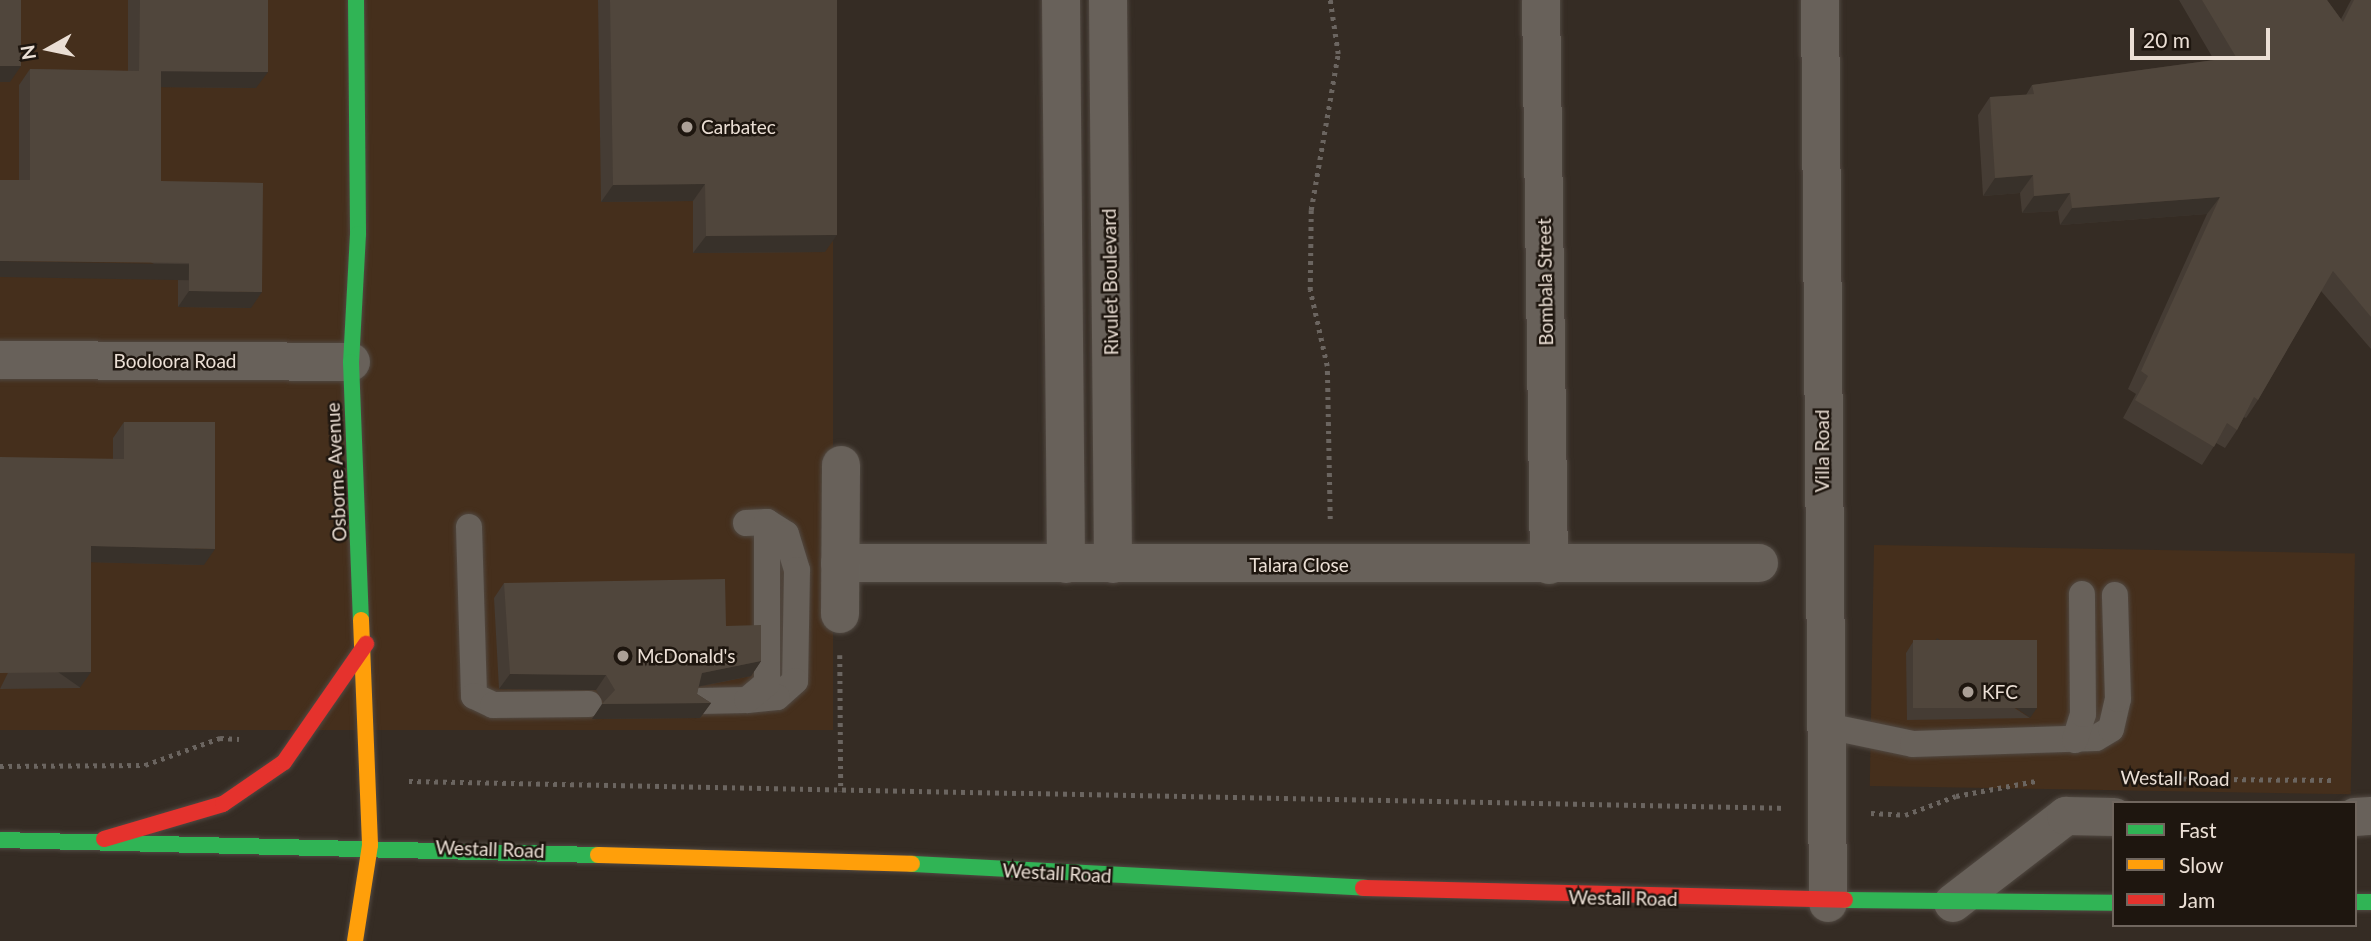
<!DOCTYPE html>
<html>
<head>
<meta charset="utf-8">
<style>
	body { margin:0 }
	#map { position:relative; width:2371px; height:941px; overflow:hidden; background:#352c24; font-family:Lato,sans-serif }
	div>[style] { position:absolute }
	.built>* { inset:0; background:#452f1c; transform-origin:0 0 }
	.path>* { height:4.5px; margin-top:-2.25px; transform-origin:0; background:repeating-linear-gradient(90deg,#6b6560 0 3.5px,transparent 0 8.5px) }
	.roads { filter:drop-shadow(0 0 2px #514942) drop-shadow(0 0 2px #514942) }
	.lane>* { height:26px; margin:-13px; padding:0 13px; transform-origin:13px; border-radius:13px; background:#68615a }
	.street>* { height:38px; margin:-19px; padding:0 19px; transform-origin:19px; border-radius:19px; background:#68615a }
	.fast>* { height:16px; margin:-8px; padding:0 8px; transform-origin:8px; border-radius:8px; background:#30b455 }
	.slow>* { height:16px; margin:-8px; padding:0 8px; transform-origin:8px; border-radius:8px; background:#ff9f0a }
	.jam>* { height:16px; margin:-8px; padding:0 8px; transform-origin:8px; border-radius:8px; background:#e5322d }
	.wall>* { inset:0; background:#453c34 }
	.shaded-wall>* { inset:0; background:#38312a; transform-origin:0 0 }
	.building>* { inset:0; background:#50463c; transform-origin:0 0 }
	.dots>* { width:19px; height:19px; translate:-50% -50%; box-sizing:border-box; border:4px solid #1e160f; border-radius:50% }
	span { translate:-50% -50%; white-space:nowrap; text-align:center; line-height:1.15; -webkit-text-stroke:5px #1e160f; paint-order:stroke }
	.poi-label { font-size:19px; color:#ebdfd5 }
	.left { translate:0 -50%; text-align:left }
	.street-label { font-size:19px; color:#ebdfd5 }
	.legend { position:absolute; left:2112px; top:801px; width:245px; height:126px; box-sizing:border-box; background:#1e160f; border:2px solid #70665e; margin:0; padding:9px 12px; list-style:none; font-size:21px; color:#ebdfd5 }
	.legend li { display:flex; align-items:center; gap:14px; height:35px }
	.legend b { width:35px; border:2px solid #70665e }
	.north { position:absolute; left:14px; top:14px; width:70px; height:70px; -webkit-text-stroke:5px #1e160f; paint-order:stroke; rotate:261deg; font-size:19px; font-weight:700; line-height:28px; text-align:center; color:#ebdfd5 }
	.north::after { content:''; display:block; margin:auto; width:24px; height:32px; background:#ebdfd5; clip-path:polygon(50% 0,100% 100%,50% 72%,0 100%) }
	.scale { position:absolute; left:2130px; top:28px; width:140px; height:32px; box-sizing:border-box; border:4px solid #ebdfd5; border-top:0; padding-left:9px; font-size:21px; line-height:24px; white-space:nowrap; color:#ebdfd5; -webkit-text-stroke:5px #1e160f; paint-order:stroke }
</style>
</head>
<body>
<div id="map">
	<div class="built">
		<div style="left:0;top:0;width:833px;height:730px"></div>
		<div style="left:1874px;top:545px;width:481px;height:241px;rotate:1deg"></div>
	</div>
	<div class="path">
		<div style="left:1330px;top:519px;width:153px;rotate:-91.1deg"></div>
		<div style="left:1327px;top:366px;width:78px;rotate:-102.6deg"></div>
		<div style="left:1310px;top:290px;width:80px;rotate:-89.3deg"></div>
		<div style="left:1311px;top:210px;width:158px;rotate:-80.2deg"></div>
		<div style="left:1338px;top:54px;width:55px;rotate:-98.4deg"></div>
		<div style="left:840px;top:655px;width:136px;rotate:89.6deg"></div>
		<div style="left:0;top:766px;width:145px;rotate:-0.4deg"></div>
		<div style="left:145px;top:765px;width:80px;rotate:-19.8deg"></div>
		<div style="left:220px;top:738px;width:19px;rotate:3deg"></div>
		<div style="left:2132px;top:778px;width:201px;rotate:0.6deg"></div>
		<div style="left:409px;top:781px;width:1377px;rotate:1.12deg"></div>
		<div style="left:1871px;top:813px;width:34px;rotate:3deg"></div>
		<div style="left:1905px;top:815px;width:54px;rotate:-20.4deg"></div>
		<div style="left:1956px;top:796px;width:81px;rotate:-10.6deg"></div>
	</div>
	<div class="roads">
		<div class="lane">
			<div style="left:746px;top:523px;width:21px;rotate:-3deg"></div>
			<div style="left:767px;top:522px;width:22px;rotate:32deg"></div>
			<div style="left:786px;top:534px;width:38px;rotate:73deg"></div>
			<div style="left:797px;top:570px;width:111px;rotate:91deg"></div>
			<div style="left:795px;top:681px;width:24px;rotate:138deg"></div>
			<div style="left:777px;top:697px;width:30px;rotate:174deg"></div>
			<div style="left:469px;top:527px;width:169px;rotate:88.3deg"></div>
			<div style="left:474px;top:696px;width:21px;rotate:25deg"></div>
			<div style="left:493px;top:705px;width:96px;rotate:-0.6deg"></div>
			<div style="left:700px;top:701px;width:47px;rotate:-1.2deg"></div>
			<div style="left:747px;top:700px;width:26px;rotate:-40deg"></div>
			<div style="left:767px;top:683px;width:161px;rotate:-90deg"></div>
			<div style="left:1827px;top:726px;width:88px;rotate:11.8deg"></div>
			<div style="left:1913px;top:744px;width:183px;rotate:-1.9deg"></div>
			<div style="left:2096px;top:738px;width:17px;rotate:-31deg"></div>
			<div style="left:2111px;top:729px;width:31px;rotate:-77deg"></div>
			<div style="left:2118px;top:699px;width:104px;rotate:-91.7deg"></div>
			<div style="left:2075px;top:740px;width:27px;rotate:-73deg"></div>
			<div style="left:2083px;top:714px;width:120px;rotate:-90.5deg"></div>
		</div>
		<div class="street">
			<div style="left:1061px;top:0;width:564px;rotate:89.49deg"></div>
			<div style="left:1108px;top:0;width:564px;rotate:89.49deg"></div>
			<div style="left:1541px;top:0;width:565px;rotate:89.19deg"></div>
			<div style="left:1820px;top:0;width:903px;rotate:89.49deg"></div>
			<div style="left:0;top:360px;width:351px;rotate:0.3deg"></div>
			<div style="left:840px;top:563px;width:919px"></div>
			<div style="left:840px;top:614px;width:149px;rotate:-89.6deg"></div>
			<div style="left:2355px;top:817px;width:16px;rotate:-4deg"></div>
			<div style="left:1953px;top:903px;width:143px;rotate:-37.6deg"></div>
			<div style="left:2066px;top:816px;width:48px;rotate:1.2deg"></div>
		</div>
		<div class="fast">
			<div style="left:356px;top:0;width:234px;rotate:89.5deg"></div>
			<div style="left:358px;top:234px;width:128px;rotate:93.1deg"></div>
			<div style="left:351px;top:362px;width:258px;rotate:87.8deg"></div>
			<div style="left:0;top:840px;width:598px;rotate:1.44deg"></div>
			<div style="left:912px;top:864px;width:452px;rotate:3deg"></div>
			<div style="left:1845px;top:900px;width:269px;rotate:0.6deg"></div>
			<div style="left:2355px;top:902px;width:16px"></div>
		</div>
		<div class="slow">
			<div style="left:361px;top:620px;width:225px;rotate:87.7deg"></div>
			<div style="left:598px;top:855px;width:314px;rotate:1.6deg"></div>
			<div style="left:355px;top:941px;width:97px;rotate:-81.1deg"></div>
		</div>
		<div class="jam">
			<div style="left:104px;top:839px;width:124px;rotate:-16.4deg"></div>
			<div style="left:223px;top:804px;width:74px;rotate:-34.5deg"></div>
			<div style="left:284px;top:762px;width:144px;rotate:-55.2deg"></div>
			<div style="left:1363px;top:888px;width:482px;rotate:1.4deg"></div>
		</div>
	</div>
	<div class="wall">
		<div style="clip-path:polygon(128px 0,268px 0,256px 88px,161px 87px,161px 181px,251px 308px,178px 307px,178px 279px,19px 180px,19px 85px,30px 69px,128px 71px)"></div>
		<div style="clip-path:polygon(598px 0,837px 0,825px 252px,693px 253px,693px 201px,601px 202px)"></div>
		<div style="clip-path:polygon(2179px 0,2327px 0,2341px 19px,2351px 0,2371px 0,2371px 349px,2321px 291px,2258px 400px,2246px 418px,2244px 417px,2237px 430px,2225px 448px,2216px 443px,2202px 465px,2123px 418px,2136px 394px,2128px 389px,2207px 214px,2060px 225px,2058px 211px,2022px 213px,2020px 193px,1983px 196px,1978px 115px,1990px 97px,2026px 95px,2032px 85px,2214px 60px)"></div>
		<div style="clip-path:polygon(124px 422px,204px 565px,91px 562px,80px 688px,0 689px,113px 459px,113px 438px)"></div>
		<div style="clip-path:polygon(504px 583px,726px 626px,761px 661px,751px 676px,698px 687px,697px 694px,711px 703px,700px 718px,592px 719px,604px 703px,596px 690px,499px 689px,494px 598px)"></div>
		<div style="clip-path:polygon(1913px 642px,2030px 718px,1907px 720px,1906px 653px)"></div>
	</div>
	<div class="shaded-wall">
		<div style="clip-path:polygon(0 66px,21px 66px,10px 82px,0 82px)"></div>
		<div style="clip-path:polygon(150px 71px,268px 72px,256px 88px,139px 87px)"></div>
		<div style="clip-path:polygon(2033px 175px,2020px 193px,1983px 196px,1995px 178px)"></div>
		<div style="clip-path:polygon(705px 184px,693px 201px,601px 202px,613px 185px)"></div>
		<div style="clip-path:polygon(2070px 193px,2058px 211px,2022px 213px,2034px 196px)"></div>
		<div style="clip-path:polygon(2220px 197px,2207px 214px,2060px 225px,2072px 208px)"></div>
		<div style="clip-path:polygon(837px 235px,825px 252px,693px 253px,706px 236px)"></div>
		<div style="left:0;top:261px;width:189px;height:16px;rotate:1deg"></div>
		<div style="clip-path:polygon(189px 291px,262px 292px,251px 308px,178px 307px)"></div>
		<div style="clip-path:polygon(91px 546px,215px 549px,204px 565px,80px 562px)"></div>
		<div style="clip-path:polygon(761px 661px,751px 676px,691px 688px,702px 673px)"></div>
		<div style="left:91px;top:672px;width:19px;height:91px;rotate:125deg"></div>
		<div style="clip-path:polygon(510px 674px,606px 675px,596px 690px,499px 689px)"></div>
		<div style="clip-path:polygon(711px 703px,700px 718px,592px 719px,602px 704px)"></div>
		<div style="left:2037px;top:708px;width:12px;height:122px;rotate:125deg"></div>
	</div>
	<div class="building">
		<div style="left:0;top:0;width:21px;height:66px"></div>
		<div style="clip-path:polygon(140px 0,268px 0,268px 72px,150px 71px,161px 71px,161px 181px,263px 183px,262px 292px,189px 291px,189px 263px,0 261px,0 180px,30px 180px,30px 69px,139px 71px)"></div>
		<div style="clip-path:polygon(610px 0,837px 0,837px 235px,706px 236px,705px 184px,613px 185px)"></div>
		<div style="clip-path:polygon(2202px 0,2327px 0,2343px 22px,2354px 0,2371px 0,2371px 317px,2333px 271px,2258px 400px,2254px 397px,2237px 430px,2227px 423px,2214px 447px,2135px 400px,2148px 376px,2141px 371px,2220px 197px,2072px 208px,2070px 193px,2034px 196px,2033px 175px,1995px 178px,1990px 97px,2034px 94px,2032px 85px,2236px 57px)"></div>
		<div style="clip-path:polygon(124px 422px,215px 422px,215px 549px,91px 546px,91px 672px,0 673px,0 457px,124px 459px)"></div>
		<div style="clip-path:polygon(725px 579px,726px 626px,761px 625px,761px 661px,702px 673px,697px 694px,711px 703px,602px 704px,615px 690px,606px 675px,510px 674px,504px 583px)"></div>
		<div style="left:2037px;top:640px;width:68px;height:124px;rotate:90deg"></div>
	</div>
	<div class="dots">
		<div style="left:687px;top:127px;background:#aba097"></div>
		<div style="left:623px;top:656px;background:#aba097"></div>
		<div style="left:1968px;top:692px;background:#aba097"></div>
	</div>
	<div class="poi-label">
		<span class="left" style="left:701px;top:127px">Carbatec</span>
		<span class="left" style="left:637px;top:656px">McDonald's</span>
		<span class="left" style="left:1982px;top:692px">KFC</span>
	</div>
	<div class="street-label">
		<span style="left:1110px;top:282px;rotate:-91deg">Rivulet Boulevard</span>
		<span style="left:1545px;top:282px;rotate:-91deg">Bombala Street</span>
		<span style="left:175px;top:361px">Booloora Road</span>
		<span style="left:1822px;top:451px;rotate:-90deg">Villa Road</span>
		<span style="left:336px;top:472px;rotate:-93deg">Osborne Avenue</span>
		<span style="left:1299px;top:565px">Talara Close</span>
		<span style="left:2175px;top:778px;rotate:1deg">Westall Road</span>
		<span style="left:490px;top:849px;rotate:2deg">Westall Road</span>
		<span style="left:1057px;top:873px;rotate:3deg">Westall Road</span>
		<span style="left:1623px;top:898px;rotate:1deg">Westall Road</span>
	</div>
	<ul class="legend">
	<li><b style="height:9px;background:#30b455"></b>Fast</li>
	<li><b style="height:9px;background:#ff9f0a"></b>Slow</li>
	<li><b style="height:9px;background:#e5322d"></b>Jam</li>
	</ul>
	<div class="north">N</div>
	<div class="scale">20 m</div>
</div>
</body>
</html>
